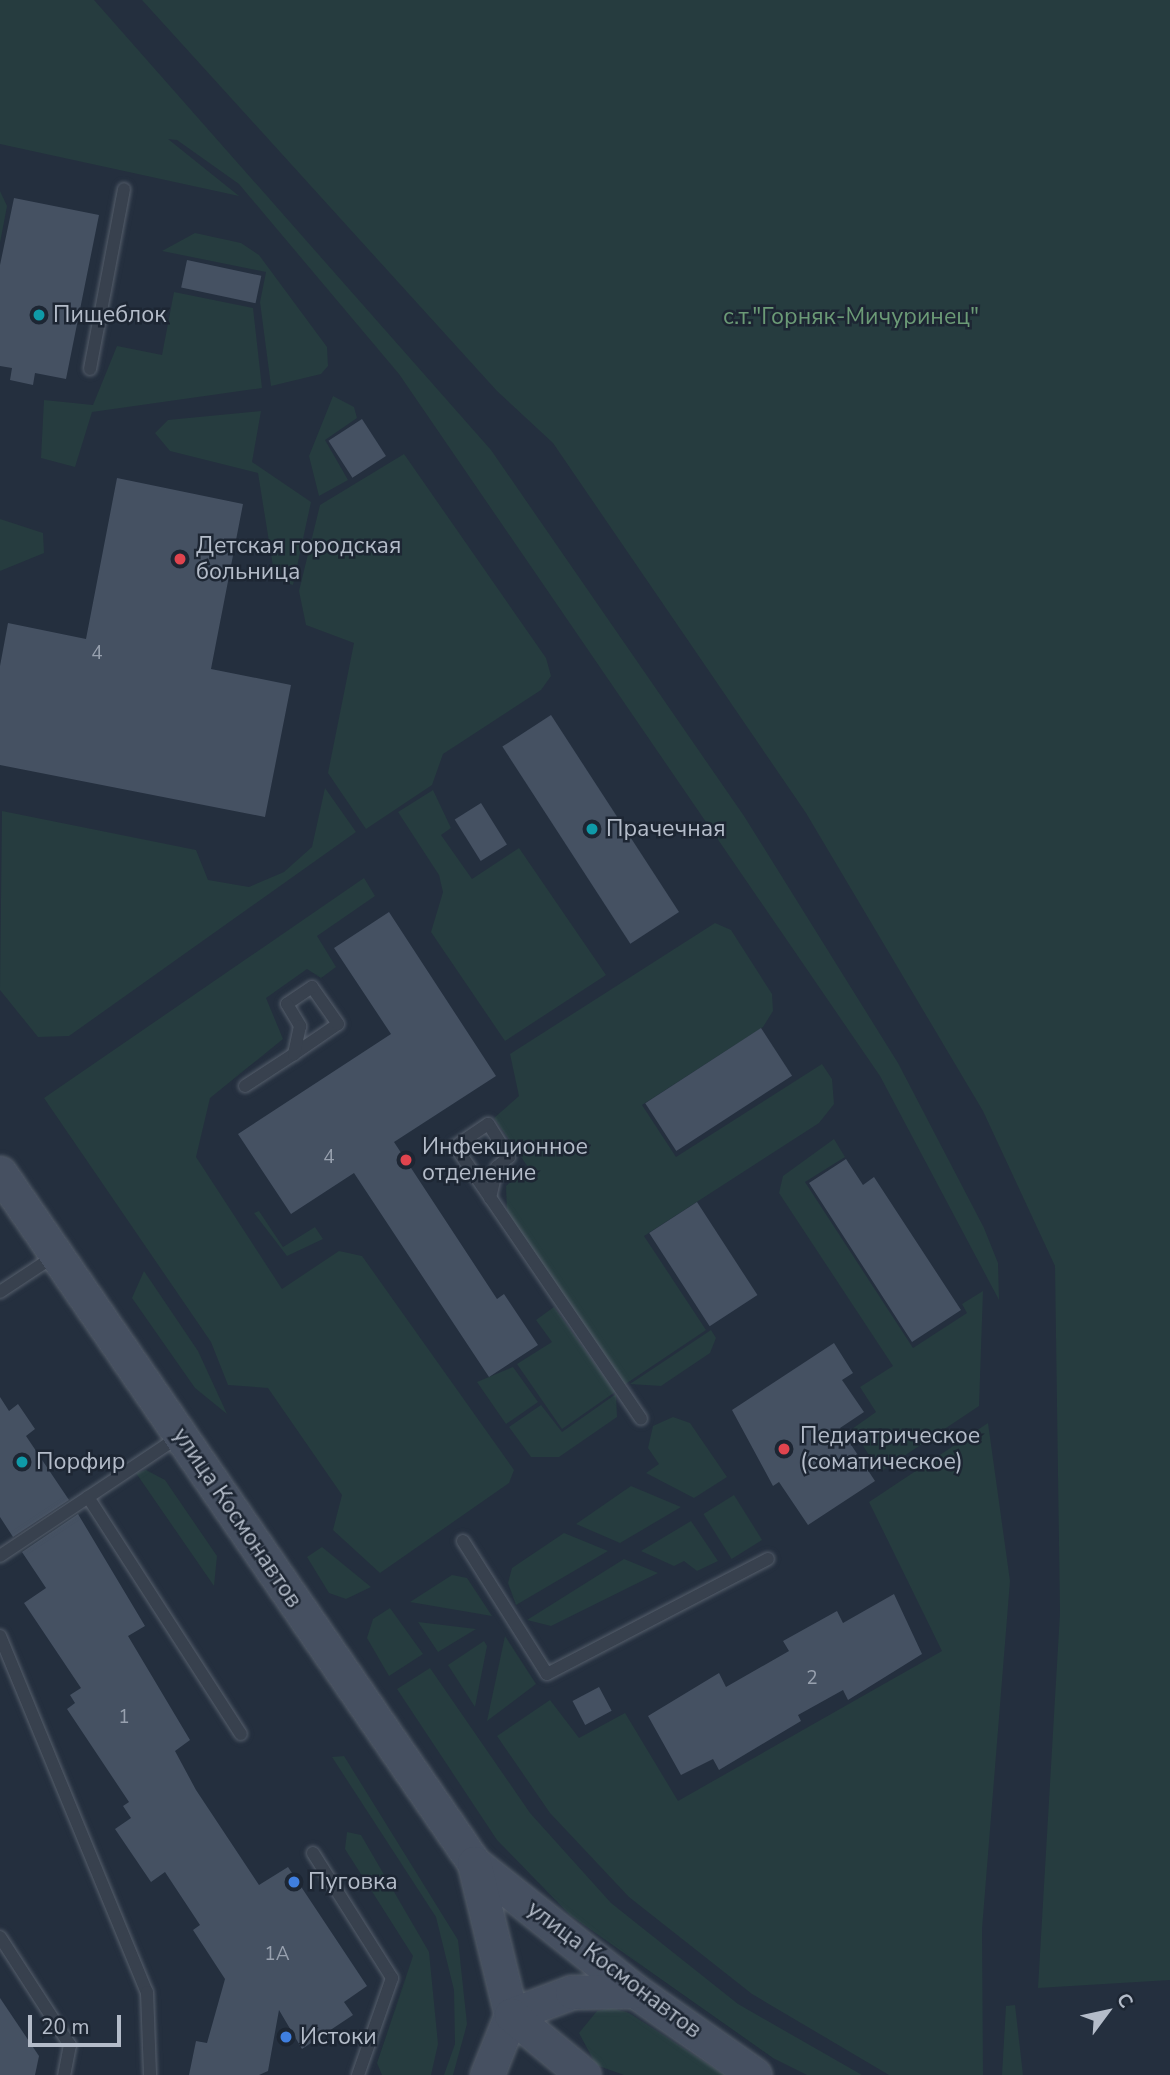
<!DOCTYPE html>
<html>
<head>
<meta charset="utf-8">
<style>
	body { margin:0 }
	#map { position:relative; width:1170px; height:2075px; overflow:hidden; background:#242f3e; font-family:"Nunito Sans",sans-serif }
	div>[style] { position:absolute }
	.green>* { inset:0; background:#263c3f; transform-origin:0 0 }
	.building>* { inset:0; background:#455162; transform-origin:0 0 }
	.roads { filter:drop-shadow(0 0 2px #565f6c) drop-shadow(0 0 2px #565f6c) }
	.lane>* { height:12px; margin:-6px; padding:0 6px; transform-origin:6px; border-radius:6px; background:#38414e }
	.secondary>* { height:33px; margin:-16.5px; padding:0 16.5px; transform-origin:16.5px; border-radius:16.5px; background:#465061 }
	.dots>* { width:19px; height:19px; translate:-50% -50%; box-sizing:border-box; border:4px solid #1d2633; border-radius:50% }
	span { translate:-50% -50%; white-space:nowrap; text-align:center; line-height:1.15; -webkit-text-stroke:5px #1d2633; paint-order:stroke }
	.number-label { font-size:19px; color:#98a1af }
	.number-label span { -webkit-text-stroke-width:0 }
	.poi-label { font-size:23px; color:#b4bcc9 }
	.left { translate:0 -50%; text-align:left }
	.park-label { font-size:23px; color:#6b9a76 }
	.street-label { font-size:23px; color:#b4bcc9 }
	.north { position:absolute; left:1072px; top:1977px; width:70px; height:70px; -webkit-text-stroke:5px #1d2633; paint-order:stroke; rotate:57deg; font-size:19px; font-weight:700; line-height:28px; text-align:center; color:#b4bcc9 }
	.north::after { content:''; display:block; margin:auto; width:24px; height:32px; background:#b4bcc9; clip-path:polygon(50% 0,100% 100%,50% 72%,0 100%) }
	.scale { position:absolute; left:28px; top:2015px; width:93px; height:32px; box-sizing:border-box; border:4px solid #b4bcc9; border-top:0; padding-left:9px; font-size:21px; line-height:24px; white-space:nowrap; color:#b4bcc9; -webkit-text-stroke:5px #1d2633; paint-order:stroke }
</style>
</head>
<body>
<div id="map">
	<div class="green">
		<div style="clip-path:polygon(0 0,94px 0,491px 450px,744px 816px,898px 1063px,984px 1228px,998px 1263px,999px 1300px,880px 1076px,399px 374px,239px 184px,177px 140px,168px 139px,239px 196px,0 144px)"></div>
		<div style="clip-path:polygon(142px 0,1170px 0,1170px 1980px,1038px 1988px,1060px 1613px,1055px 1266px,983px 1111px,806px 813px,553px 443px,497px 391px)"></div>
		<div style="clip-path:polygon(0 191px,7px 206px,0 243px)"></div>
		<div style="clip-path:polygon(195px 233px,241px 243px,259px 255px,327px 347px,328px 366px,321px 374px,271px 386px,260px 302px,266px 272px,162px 251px)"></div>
		<div style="clip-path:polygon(174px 292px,253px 308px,262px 388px,92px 412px,75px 467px,41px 458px,44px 400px,93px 405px,117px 346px,162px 355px)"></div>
		<div style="clip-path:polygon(333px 396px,354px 407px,357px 418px,325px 440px,348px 480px,319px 496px,309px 456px)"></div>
		<div style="clip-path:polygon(261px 411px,252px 462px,311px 502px,293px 585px,275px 579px,258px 473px,170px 451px,155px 433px,168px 420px)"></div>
		<div style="clip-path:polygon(404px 454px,546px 658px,551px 676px,541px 690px,443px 754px,432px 785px,366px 829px,328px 773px,354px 643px,306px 625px,299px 591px,320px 505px)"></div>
		<div style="clip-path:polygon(0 519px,43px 533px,44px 553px,0 571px)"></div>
		<div style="clip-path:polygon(325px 788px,356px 832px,69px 1036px,38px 1037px,0 990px,2px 811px,196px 850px,208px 880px,249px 887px,284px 872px,312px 847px)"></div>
		<div style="clip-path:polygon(433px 790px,451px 828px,441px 835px,472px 879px,519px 848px,606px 975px,505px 1041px,431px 932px,443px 892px,439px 875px,398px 812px)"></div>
		<div style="clip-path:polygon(364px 878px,375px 896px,317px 936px,336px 967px,321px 978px,307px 969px,266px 998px,283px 1039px,210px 1098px,196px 1157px,282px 1289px,339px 1251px,362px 1256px,514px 1470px,509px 1483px,380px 1573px,333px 1530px,342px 1495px,268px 1388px,228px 1385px,211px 1342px,44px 1098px)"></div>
		<div style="clip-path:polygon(715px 923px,731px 930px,772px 994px,773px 1011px,763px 1027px,642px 1105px,676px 1157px,822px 1064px,832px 1079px,834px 1104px,819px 1123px,644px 1236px,706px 1330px,624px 1385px,507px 1214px,506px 1186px,528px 1167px,494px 1118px,519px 1096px,510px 1054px)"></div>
		<div style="clip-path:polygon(834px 1139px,845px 1157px,805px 1182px,913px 1348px,967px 1313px,962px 1304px,983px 1291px,979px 1406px,880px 1472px,852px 1429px,876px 1412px,860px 1387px,893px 1366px,779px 1193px,783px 1176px)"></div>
		<div style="clip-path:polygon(259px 1211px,283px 1247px,315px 1227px,323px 1239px,287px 1256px,254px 1213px)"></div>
		<div style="clip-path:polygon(144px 1271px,198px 1351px,227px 1414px,195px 1388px,132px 1298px)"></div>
		<div style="clip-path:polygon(554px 1307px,615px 1392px,562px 1429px,517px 1364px,552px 1342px,536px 1320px)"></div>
		<div style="clip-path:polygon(711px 1330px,716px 1338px,710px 1353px,661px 1386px,630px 1384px)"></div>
		<div style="clip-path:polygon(513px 1367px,538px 1402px,506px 1424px,477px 1382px)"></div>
		<div style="clip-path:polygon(616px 1394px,617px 1417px,559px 1457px,531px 1457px,509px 1427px,541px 1405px,562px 1432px)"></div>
		<div style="clip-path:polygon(673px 1417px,690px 1423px,727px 1477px,694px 1498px,646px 1473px,659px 1464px,648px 1448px,653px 1426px)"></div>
		<div style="clip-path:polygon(988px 1423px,1010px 1581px,982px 1929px,983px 2075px,889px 2075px,752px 1994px,629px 1897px,550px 1813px,497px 1736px,550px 1700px,579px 1738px,625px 1713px,678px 1801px,942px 1651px,869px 1502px)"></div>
		<div style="clip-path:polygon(146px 1470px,165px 1480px,217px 1556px,214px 1586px,136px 1473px)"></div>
		<div style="clip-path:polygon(631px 1486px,681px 1507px,620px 1543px,576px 1524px)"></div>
		<div style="left:734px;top:1495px;width:53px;height:36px;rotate:58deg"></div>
		<div style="clip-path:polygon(691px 1521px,718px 1561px,697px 1571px,684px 1561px,674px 1566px,641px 1551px)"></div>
		<div style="clip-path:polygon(564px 1533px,608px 1551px,516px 1605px,508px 1583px,512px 1568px)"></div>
		<div style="clip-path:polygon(322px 1547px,371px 1587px,346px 1599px,329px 1593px,307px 1557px)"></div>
		<div style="clip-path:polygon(624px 1559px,658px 1573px,551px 1626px,527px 1620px)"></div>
		<div style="clip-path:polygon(452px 1575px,467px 1578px,492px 1616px,410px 1602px)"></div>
		<div style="clip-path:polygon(390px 1608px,423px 1654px,389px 1676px,367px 1638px,373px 1619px)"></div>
		<div style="clip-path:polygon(418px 1622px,476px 1629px,438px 1652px)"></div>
		<div style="clip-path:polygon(505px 1636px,536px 1684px,487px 1721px)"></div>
		<div style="clip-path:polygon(484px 1641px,487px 1646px,475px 1707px,448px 1665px)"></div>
		<div style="clip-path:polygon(430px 1668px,530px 1813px,611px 1903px,738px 2004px,862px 2075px,807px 2075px,773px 2058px,570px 1915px,497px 1840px,397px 1689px)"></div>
		<div style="clip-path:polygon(344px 1756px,458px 1940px,467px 2024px,453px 2075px,444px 2075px,455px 2044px,454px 1990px,436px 1917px,332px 1757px)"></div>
		<div style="clip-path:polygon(347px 1832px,361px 1835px,429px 1952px,438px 2044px,431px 2075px,382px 2075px,377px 2063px,413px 1956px,345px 1849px)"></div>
		<div style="clip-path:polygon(1015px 2005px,1023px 2075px,1002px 2075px,1006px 2006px)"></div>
		<div style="clip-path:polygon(612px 2008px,629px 2013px,725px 2075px,624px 2075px,596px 2065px,579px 2033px,597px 2011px)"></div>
	</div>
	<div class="building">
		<div style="clip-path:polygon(14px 198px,99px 215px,66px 379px,35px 373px,33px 385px,10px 380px,12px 368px,0 366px,0 265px)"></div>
		<div style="left:187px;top:260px;width:76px;height:28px;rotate:12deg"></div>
		<div style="left:362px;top:419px;width:44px;height:40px;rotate:57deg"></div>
		<div style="clip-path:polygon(117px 478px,243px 504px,211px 669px,291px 685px,265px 817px,0 765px,0 666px,8px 623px,86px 639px)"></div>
		<div style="left:551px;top:715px;width:235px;height:58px;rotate:57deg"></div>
		<div style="left:481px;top:803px;width:49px;height:31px;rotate:58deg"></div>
		<div style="clip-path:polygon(389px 912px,496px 1076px,394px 1142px,497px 1299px,504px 1294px,538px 1345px,489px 1377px,354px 1173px,291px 1214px,238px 1134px,391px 1034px,334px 948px)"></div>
		<div style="left:761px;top:1028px;width:57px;height:138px;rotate:57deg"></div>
		<div style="clip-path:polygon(846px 1159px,863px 1185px,874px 1177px,961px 1310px,912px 1342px,809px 1183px)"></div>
		<div style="left:697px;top:1202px;width:111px;height:57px;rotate:57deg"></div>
		<div style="clip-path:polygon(834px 1343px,853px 1373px,842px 1380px,864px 1412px,840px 1428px,875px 1481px,808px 1525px,779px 1482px,773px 1486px,732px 1410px)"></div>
		<div style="clip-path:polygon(0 1397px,9px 1411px,18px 1404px,35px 1429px,26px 1436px,69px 1500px,13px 1537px,0 1517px)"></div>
		<div style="clip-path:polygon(78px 1514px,145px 1626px,128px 1636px,190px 1740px,175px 1751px,196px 1790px,259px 1885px,288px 1867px,367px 1986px,344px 2002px,353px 2015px,302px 2049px,279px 2010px,268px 2071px,259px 2075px,189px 2075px,196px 2041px,207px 2043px,225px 1979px,193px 1930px,200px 1925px,165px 1872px,151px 1882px,115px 1829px,131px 1818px,123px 1806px,129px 1802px,67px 1709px,75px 1703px,70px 1695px,81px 1688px,24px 1603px,46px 1588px,22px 1552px)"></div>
		<div style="clip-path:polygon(894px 1594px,922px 1654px,848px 1700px,843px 1690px,798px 1715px,801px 1721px,719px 1770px,713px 1759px,681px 1775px,648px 1716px,719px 1673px,726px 1687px,789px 1651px,783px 1641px,837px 1611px,843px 1623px)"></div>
		<div style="left:599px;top:1687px;width:27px;height:30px;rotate:62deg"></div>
		<div style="clip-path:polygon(0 1998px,39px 2056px,35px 2075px,0 2075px)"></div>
	</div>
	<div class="roads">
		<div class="lane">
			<div style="left:90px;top:369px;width:183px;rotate:-79.3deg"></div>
			<div style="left:245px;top:1086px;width:59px;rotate:-33.1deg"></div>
			<div style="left:294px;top:1054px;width:53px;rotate:-34.3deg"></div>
			<div style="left:338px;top:1024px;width:45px;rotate:-125.1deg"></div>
			<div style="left:312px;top:987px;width:30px;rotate:146deg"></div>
			<div style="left:287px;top:1004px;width:26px;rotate:59deg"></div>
			<div style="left:300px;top:1026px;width:29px;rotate:102deg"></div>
			<div style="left:490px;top:1198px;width:32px;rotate:-77deg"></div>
			<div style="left:497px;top:1167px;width:16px;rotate:-40deg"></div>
			<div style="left:509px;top:1157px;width:39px;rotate:-122deg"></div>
			<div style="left:488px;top:1124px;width:40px;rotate:146deg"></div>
			<div style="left:455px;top:1146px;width:330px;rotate:55.7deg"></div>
			<div style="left:0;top:1292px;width:67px;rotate:-33.5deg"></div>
			<div style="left:88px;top:1497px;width:282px;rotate:57.2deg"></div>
			<div style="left:463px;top:1541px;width:157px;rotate:57.7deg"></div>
			<div style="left:547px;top:1674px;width:249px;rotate:-27.5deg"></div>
			<div style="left:0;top:1556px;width:216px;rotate:-33.7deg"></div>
			<div style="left:0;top:1636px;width:385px;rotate:67.6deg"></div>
			<div style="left:147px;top:1992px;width:83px;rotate:87.9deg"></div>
			<div style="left:313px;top:1853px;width:148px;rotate:57.7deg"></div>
			<div style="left:392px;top:1978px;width:103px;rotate:109.3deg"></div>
			<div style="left:0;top:1937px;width:129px;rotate:57.1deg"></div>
			<div style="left:70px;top:2045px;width:31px;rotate:101deg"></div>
		</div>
		<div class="secondary">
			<div style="left:0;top:1173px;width:837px;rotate:55.51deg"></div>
			<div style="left:474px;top:1863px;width:206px;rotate:38.5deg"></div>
			<div style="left:635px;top:1991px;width:146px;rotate:35deg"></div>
			<div style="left:474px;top:1863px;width:156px;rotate:76.3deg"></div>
			<div style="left:511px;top:2015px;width:65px;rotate:111.8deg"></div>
			<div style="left:511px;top:2015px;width:65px;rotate:-20.7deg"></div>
			<div style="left:572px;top:1992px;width:63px;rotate:-0.9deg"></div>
			<div style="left:511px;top:2015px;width:94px;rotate:39.4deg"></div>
		</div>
	</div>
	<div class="dots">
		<div style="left:39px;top:315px;background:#0f9aa8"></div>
		<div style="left:180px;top:559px;background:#e0444e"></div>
		<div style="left:592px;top:829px;background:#0f9aa8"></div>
		<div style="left:406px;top:1160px;background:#e0444e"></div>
		<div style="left:784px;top:1449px;background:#e0444e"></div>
		<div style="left:22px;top:1462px;background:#0f9aa8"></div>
		<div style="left:294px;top:1882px;background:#3f7fe0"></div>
		<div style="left:286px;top:2037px;background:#3f7fe0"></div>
	</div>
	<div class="number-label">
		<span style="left:97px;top:654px">4</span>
		<span style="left:329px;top:1158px">4</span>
		<span style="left:812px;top:1679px">2</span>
		<span style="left:124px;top:1718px">1</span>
		<span style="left:277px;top:1955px">1А</span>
	</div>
	<div class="poi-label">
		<span class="left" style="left:53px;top:315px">Пищеблок</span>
		<span class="left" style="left:196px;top:559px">Детская городская<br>больница</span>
		<span class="left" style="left:606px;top:829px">Прачечная</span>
		<span class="left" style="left:422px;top:1160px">Инфекционное<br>отделение</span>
		<span class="left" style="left:800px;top:1449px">Педиатрическое<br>(соматическое)</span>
		<span class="left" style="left:36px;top:1462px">Порфир</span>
		<span class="left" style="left:308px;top:1882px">Пуговка</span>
		<span class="left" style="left:300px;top:2037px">Истоки</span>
	</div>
	<div class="park-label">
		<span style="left:851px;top:317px">с.т."Горняк-Мичуринец"</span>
	</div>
	<div class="street-label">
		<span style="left:237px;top:1518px;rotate:56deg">улица Космонавтов</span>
		<span style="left:614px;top:1970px;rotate:37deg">улица Космонавтов</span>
	</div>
	<div class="north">С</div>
	<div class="scale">20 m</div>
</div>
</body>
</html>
